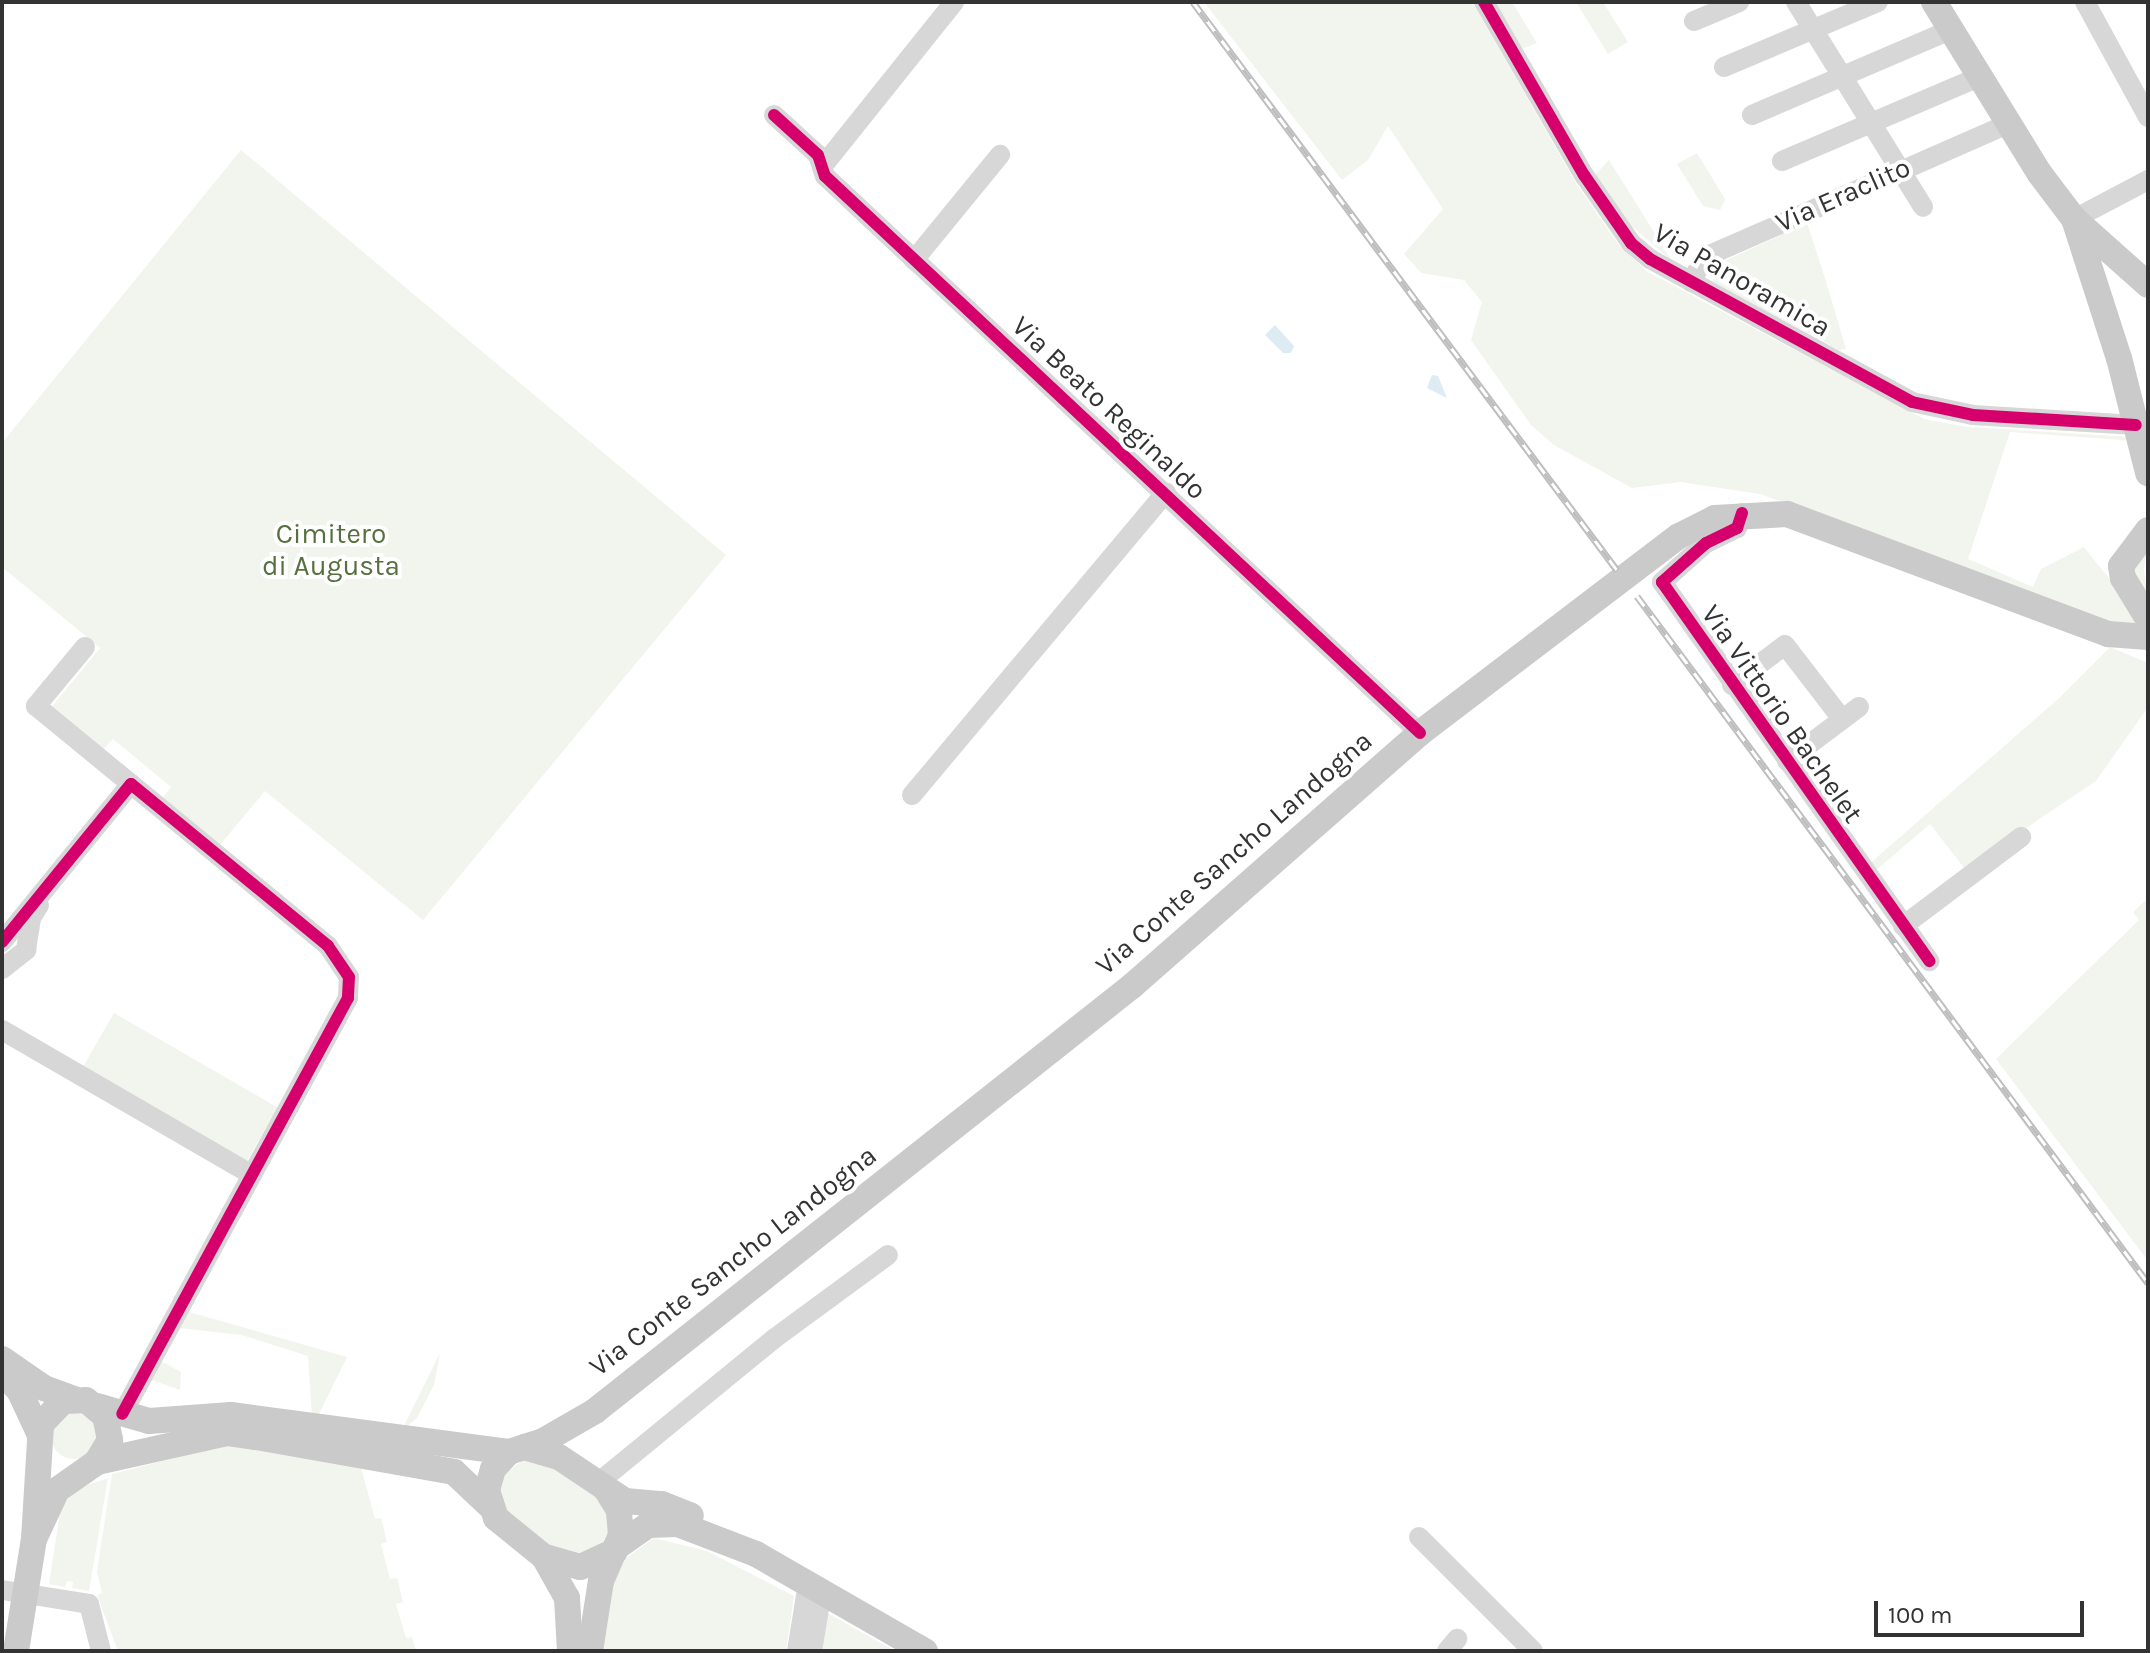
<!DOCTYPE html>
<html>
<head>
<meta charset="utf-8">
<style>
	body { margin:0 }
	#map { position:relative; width:2150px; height:1653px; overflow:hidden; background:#fff; font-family:Karla,sans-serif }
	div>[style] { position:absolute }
	.green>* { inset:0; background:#f1f5ed; transform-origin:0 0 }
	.round { border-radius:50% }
	.water>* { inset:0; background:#ddebf3 }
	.minor>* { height:20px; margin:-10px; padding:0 10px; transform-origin:10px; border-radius:10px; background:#d7d7d7 }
	.major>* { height:26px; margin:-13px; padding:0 13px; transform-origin:13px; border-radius:13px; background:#cacaca }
	.rail>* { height:7px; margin-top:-3.5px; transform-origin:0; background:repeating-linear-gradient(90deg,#fff 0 12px,#bebebe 0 24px); box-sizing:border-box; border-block:2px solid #bebebe }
	.cycleway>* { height:12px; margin:-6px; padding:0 6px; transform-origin:6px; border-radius:6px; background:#d6006c }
	span { translate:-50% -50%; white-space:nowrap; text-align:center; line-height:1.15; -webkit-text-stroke:8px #fff; paint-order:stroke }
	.street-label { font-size:28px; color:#333 }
	.park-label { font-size:28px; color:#56703f }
	.frame { position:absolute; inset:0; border:4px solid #333; pointer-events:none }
	.scale { position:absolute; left:1874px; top:1601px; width:210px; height:36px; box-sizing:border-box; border:4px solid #333; border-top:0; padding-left:10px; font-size:24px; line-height:28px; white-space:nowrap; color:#333; -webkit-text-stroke:6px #fff; paint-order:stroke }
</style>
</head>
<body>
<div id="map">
	<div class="green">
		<div style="clip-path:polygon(1204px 2px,1472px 2px,1577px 185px,1619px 245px,1648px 272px,1924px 419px,1967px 427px,2132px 437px,2135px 441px,2010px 432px,1968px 559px,2033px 587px,2041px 569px,2084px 547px,2138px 615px,2138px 625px,2125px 628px,1760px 494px,1681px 482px,1632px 488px,1554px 445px,1531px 425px,1471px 340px,1482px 302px,1464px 280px,1421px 273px,1404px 254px,1443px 209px,1388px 126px,1368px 160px,1342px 180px)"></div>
		<div style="clip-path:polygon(1495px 2px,1512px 2px,1537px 43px,1521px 49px)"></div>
		<div style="clip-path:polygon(1576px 2px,1603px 2px,1628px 42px,1608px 54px)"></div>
		<div style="clip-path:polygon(241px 150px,726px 555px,423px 920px,265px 791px,219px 846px,162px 799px,171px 787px,113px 739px,102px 751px,50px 709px,100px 648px,2px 567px,2px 443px)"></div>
		<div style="clip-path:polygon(1697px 153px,1725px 199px,1720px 210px,1703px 206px,1677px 164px)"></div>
		<div style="clip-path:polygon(1609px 160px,1672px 261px,1627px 222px,1595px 175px)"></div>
		<div style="clip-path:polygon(1807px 223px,1825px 278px,1846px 349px,1839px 350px,1713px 282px,1716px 265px)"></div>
		<div style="clip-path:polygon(2148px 544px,2144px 569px,2148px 602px,2135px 585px,2133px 563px)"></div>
		<div style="clip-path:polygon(2110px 647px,2148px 663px,2148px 707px,2096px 781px,1965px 869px,1930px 824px,1874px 872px,1868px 865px,2057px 700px)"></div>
		<div style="clip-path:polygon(2148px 898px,2148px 1261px,1996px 1059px,2139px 920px,2133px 912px)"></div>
		<div style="left:114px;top:1013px;width:189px;height:62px;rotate:30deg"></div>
		<div style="clip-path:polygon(182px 1310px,347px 1357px,317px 1418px,312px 1417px,308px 1356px,242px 1335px,179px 1328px)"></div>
		<div style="clip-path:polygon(440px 1353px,434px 1385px,417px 1418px,402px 1430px)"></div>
		<div style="clip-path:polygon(157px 1359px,181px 1372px,180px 1390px,146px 1378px)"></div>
		<div class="round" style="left:51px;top:1413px;width:46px;height:46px"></div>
		<div style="clip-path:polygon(233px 1443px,360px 1464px,375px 1519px,381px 1518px,387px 1542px,381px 1544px,390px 1579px,397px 1578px,403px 1602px,396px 1604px,406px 1638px,412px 1637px,416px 1651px,118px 1651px,97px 1595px,102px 1593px,97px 1572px,112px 1474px)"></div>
		<div style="clip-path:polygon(525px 1459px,545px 1463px,597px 1496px,609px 1515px,609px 1541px,571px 1557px,533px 1538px,499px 1503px,502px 1476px)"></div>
		<div style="clip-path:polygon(108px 1478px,89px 1591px,72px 1588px,73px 1582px,67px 1581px,65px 1587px,49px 1584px,61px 1506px,79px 1488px)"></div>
		<div style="clip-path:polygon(654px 1538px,707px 1551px,794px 1596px,786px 1651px,601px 1651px,613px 1583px,625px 1559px)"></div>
		<div style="clip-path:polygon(827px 1613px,895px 1651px,821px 1651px)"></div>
	</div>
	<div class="water">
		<div style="clip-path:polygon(1275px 325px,1294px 346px,1291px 353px,1283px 353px,1265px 335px)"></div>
		<div style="clip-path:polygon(1432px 375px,1438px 376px,1447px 398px,1427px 388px)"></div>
	</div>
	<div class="minor">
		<div style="left:1484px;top:2px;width:200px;rotate:60deg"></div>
		<div style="left:1584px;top:175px;width:83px;rotate:55.3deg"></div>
		<div style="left:1631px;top:243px;width:25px;rotate:40deg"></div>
		<div style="left:1650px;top:259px;width:298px;rotate:28.6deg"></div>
		<div style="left:1912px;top:402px;width:62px;rotate:12deg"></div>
		<div style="left:1973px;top:415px;width:163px;rotate:3.5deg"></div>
		<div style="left:1796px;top:2px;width:241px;rotate:58.2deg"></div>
		<div style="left:2085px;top:2px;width:131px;rotate:61.3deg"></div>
		<div style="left:1694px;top:21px;width:49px;rotate:-22.9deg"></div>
		<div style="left:1724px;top:67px;width:167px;rotate:-22.9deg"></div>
		<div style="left:774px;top:115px;width:59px;rotate:42.3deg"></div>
		<div style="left:818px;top:155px;width:22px;rotate:72deg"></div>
		<div style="left:825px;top:176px;width:815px;rotate:43.11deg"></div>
		<div style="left:1752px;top:115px;width:215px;rotate:-23.2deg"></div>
		<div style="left:1782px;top:161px;width:214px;rotate:-23.1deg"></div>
		<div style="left:822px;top:167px;width:211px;rotate:-51.3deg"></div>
		<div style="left:2074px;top:219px;width:84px;rotate:-27.8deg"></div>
		<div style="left:914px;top:260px;width:136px;rotate:-50.7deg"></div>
		<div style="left:1691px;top:282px;width:29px;rotate:-61deg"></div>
		<div style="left:1705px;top:257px;width:331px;rotate:-23.7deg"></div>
		<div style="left:1742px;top:513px;width:16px;rotate:108deg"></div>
		<div style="left:1737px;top:528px;width:34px;rotate:154deg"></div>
		<div style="left:1706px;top:543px;width:59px;rotate:138.4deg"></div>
		<div style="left:1662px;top:582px;width:464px;rotate:54.8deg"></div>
		<div style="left:85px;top:647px;width:77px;rotate:129.7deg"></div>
		<div style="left:36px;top:706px;width:123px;rotate:39.4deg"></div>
		<div style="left:1732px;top:685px;width:66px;rotate:-37deg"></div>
		<div style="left:1785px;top:645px;width:93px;rotate:52.4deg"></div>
		<div style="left:1787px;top:761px;width:90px;rotate:-36.9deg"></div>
		<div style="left:912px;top:795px;width:395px;rotate:-50deg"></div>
		<div style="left:1903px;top:926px;width:148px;rotate:-37deg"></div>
		<div style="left:2px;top:942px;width:204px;rotate:-50.8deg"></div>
		<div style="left:131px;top:784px;width:255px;rotate:39.4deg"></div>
		<div style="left:328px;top:946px;width:37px;rotate:56deg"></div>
		<div style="left:349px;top:977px;width:21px;rotate:93deg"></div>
		<div style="left:348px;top:998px;width:473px;rotate:118.5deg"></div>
		<div style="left:2px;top:969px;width:31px;rotate:-38deg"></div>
		<div style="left:26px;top:950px;width:32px;rotate:-81deg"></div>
		<div style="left:31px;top:918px;width:15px;rotate:-58deg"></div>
		<div style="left:2px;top:1030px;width:287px;rotate:30.1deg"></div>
		<div style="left:599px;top:1482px;width:227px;rotate:-39.3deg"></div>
		<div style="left:775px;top:1338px;width:140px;rotate:-36.3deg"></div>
		<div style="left:1419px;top:1537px;width:161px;rotate:45deg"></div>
		<div style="left:2px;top:1590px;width:88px;rotate:9.1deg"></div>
		<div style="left:89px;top:1604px;width:49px;rotate:75.7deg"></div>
		<div style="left:797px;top:1651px;width:69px;rotate:-80.8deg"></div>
		<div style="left:812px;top:1651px;width:61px;rotate:-80.5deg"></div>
		<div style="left:1447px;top:1651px;width:16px;rotate:-50deg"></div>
	</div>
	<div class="major">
		<div style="left:1934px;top:2px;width:202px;rotate:58.4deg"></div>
		<div style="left:2040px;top:174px;width:56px;rotate:52.9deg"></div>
		<div style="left:2074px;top:219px;width:99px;rotate:41.7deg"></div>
		<div style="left:2074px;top:219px;width:146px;rotate:72.1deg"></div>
		<div style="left:2119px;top:358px;width:119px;rotate:75.8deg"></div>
		<div style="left:2148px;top:530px;width:45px;rotate:126.9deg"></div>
		<div style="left:2121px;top:566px;width:12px;rotate:81deg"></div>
		<div style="left:2123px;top:578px;width:48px;rotate:58.6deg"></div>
		<div style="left:2px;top:1359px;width:51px;rotate:34.6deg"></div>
		<div style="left:44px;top:1388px;width:32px;rotate:20deg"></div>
		<div style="left:2px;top:1372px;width:25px;rotate:47deg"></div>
		<div style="left:19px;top:1390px;width:50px;rotate:65deg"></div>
		<div style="left:97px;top:1406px;width:54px;rotate:16.1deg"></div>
		<div style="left:149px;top:1421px;width:82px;rotate:-4.2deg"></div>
		<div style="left:231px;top:1415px;width:280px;rotate:7.6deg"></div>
		<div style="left:524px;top:1447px;width:36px;rotate:16deg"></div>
		<div style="left:559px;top:1457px;width:79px;rotate:33.7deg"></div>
		<div style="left:625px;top:1501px;width:37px;rotate:5deg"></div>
		<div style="left:662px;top:1504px;width:31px;rotate:22deg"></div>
		<div style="left:97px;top:1462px;width:133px;rotate:-12.6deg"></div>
		<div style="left:227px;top:1433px;width:29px;rotate:8deg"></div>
		<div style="left:256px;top:1437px;width:201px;rotate:10deg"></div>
		<div style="left:454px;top:1472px;width:48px;rotate:43.3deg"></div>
		<div style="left:618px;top:1546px;width:37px;rotate:-35deg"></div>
		<div style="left:648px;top:1525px;width:30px;rotate:-2deg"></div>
		<div style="left:678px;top:1524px;width:84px;rotate:21deg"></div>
		<div style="left:756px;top:1554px;width:195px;rotate:29.9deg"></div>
		<div style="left:615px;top:1551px;width:38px;rotate:155deg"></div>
		<div style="left:580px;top:1567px;width:37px;rotate:-164deg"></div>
		<div style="left:544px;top:1557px;width:62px;rotate:-140.9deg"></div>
		<div style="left:496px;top:1518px;width:29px;rotate:-108deg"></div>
		<div style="left:487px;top:1490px;width:22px;rotate:-74deg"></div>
		<div style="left:493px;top:1469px;width:23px;rotate:-47deg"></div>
		<div style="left:509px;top:1452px;width:38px;rotate:-18deg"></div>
		<div style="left:545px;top:1440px;width:58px;rotate:-30.1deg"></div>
		<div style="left:595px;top:1411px;width:685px;rotate:-38.36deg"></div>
		<div style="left:1132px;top:986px;width:383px;rotate:-41.3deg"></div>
		<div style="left:1420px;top:733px;width:325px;rotate:-37.3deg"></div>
		<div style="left:1679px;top:536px;width:40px;rotate:-26.6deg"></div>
		<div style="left:1715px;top:518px;width:72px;rotate:-3.2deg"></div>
		<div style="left:1787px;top:514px;width:343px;rotate:20.5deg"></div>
		<div style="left:2108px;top:634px;width:40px;rotate:4.3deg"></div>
		<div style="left:544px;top:1557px;width:47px;rotate:60.7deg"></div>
		<div style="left:567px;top:1598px;width:53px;rotate:86.8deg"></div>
		<div style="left:16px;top:1651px;width:113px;rotate:-80.9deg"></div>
		<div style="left:34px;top:1539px;width:115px;rotate:-86.5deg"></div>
		<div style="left:41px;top:1424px;width:32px;rotate:-46deg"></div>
		<div style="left:63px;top:1401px;width:23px;rotate:-2deg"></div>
		<div style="left:86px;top:1400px;width:25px;rotate:40deg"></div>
		<div style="left:105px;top:1416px;width:25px;rotate:78deg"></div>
		<div style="left:110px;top:1440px;width:26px;rotate:121deg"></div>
		<div style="left:97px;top:1462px;width:49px;rotate:145deg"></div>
		<div style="left:57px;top:1490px;width:54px;rotate:115.1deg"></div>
		<div style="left:590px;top:1651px;width:71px;rotate:-81.1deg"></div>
		<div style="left:601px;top:1581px;width:50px;rotate:-66.5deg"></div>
		<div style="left:621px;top:1535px;width:25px;rotate:-95deg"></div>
		<div style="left:619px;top:1510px;width:26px;rotate:-122deg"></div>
	</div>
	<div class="rail">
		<div style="left:1193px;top:2px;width:709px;rotate:53.26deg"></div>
		<div style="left:1637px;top:596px;width:856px;rotate:53.36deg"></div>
	</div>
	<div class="cycleway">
		<div style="left:1484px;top:2px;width:200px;rotate:60deg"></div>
		<div style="left:1584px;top:175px;width:83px;rotate:55.3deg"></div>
		<div style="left:1631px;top:243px;width:25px;rotate:40deg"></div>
		<div style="left:1650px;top:259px;width:298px;rotate:28.6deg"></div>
		<div style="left:1912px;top:402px;width:62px;rotate:12deg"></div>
		<div style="left:1973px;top:415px;width:163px;rotate:3.5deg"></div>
		<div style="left:774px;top:115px;width:59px;rotate:42.3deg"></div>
		<div style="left:818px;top:155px;width:22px;rotate:72deg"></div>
		<div style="left:825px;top:176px;width:815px;rotate:43.11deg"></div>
		<div style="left:1742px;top:513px;width:16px;rotate:108deg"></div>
		<div style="left:1737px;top:528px;width:34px;rotate:154deg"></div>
		<div style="left:1706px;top:543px;width:59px;rotate:138.4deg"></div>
		<div style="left:1662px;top:582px;width:464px;rotate:54.8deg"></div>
		<div style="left:2px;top:942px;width:204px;rotate:-50.8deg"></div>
		<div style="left:131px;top:784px;width:255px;rotate:39.4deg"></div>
		<div style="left:328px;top:946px;width:37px;rotate:56deg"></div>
		<div style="left:349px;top:977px;width:21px;rotate:93deg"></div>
		<div style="left:348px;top:998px;width:473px;rotate:118.5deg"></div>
	</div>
	<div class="street-label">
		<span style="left:1843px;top:195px;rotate:-24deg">Via Eraclito</span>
		<span style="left:1742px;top:280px;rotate:30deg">Via Panoramica</span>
		<span style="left:1109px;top:408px;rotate:43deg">Via Beato Reginaldo</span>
		<span style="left:1782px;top:714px;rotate:55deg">Via Vittorio Bachelet</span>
		<span style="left:1234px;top:853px;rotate:-41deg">Via Conte Sancho Landogna</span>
		<span style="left:733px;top:1261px;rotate:-38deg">Via Conte Sancho Landogna</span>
	</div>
	<div class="park-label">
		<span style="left:331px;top:550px">Cimitero<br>di Augusta</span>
	</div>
	<div class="frame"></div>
	<div class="scale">100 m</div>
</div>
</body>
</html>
